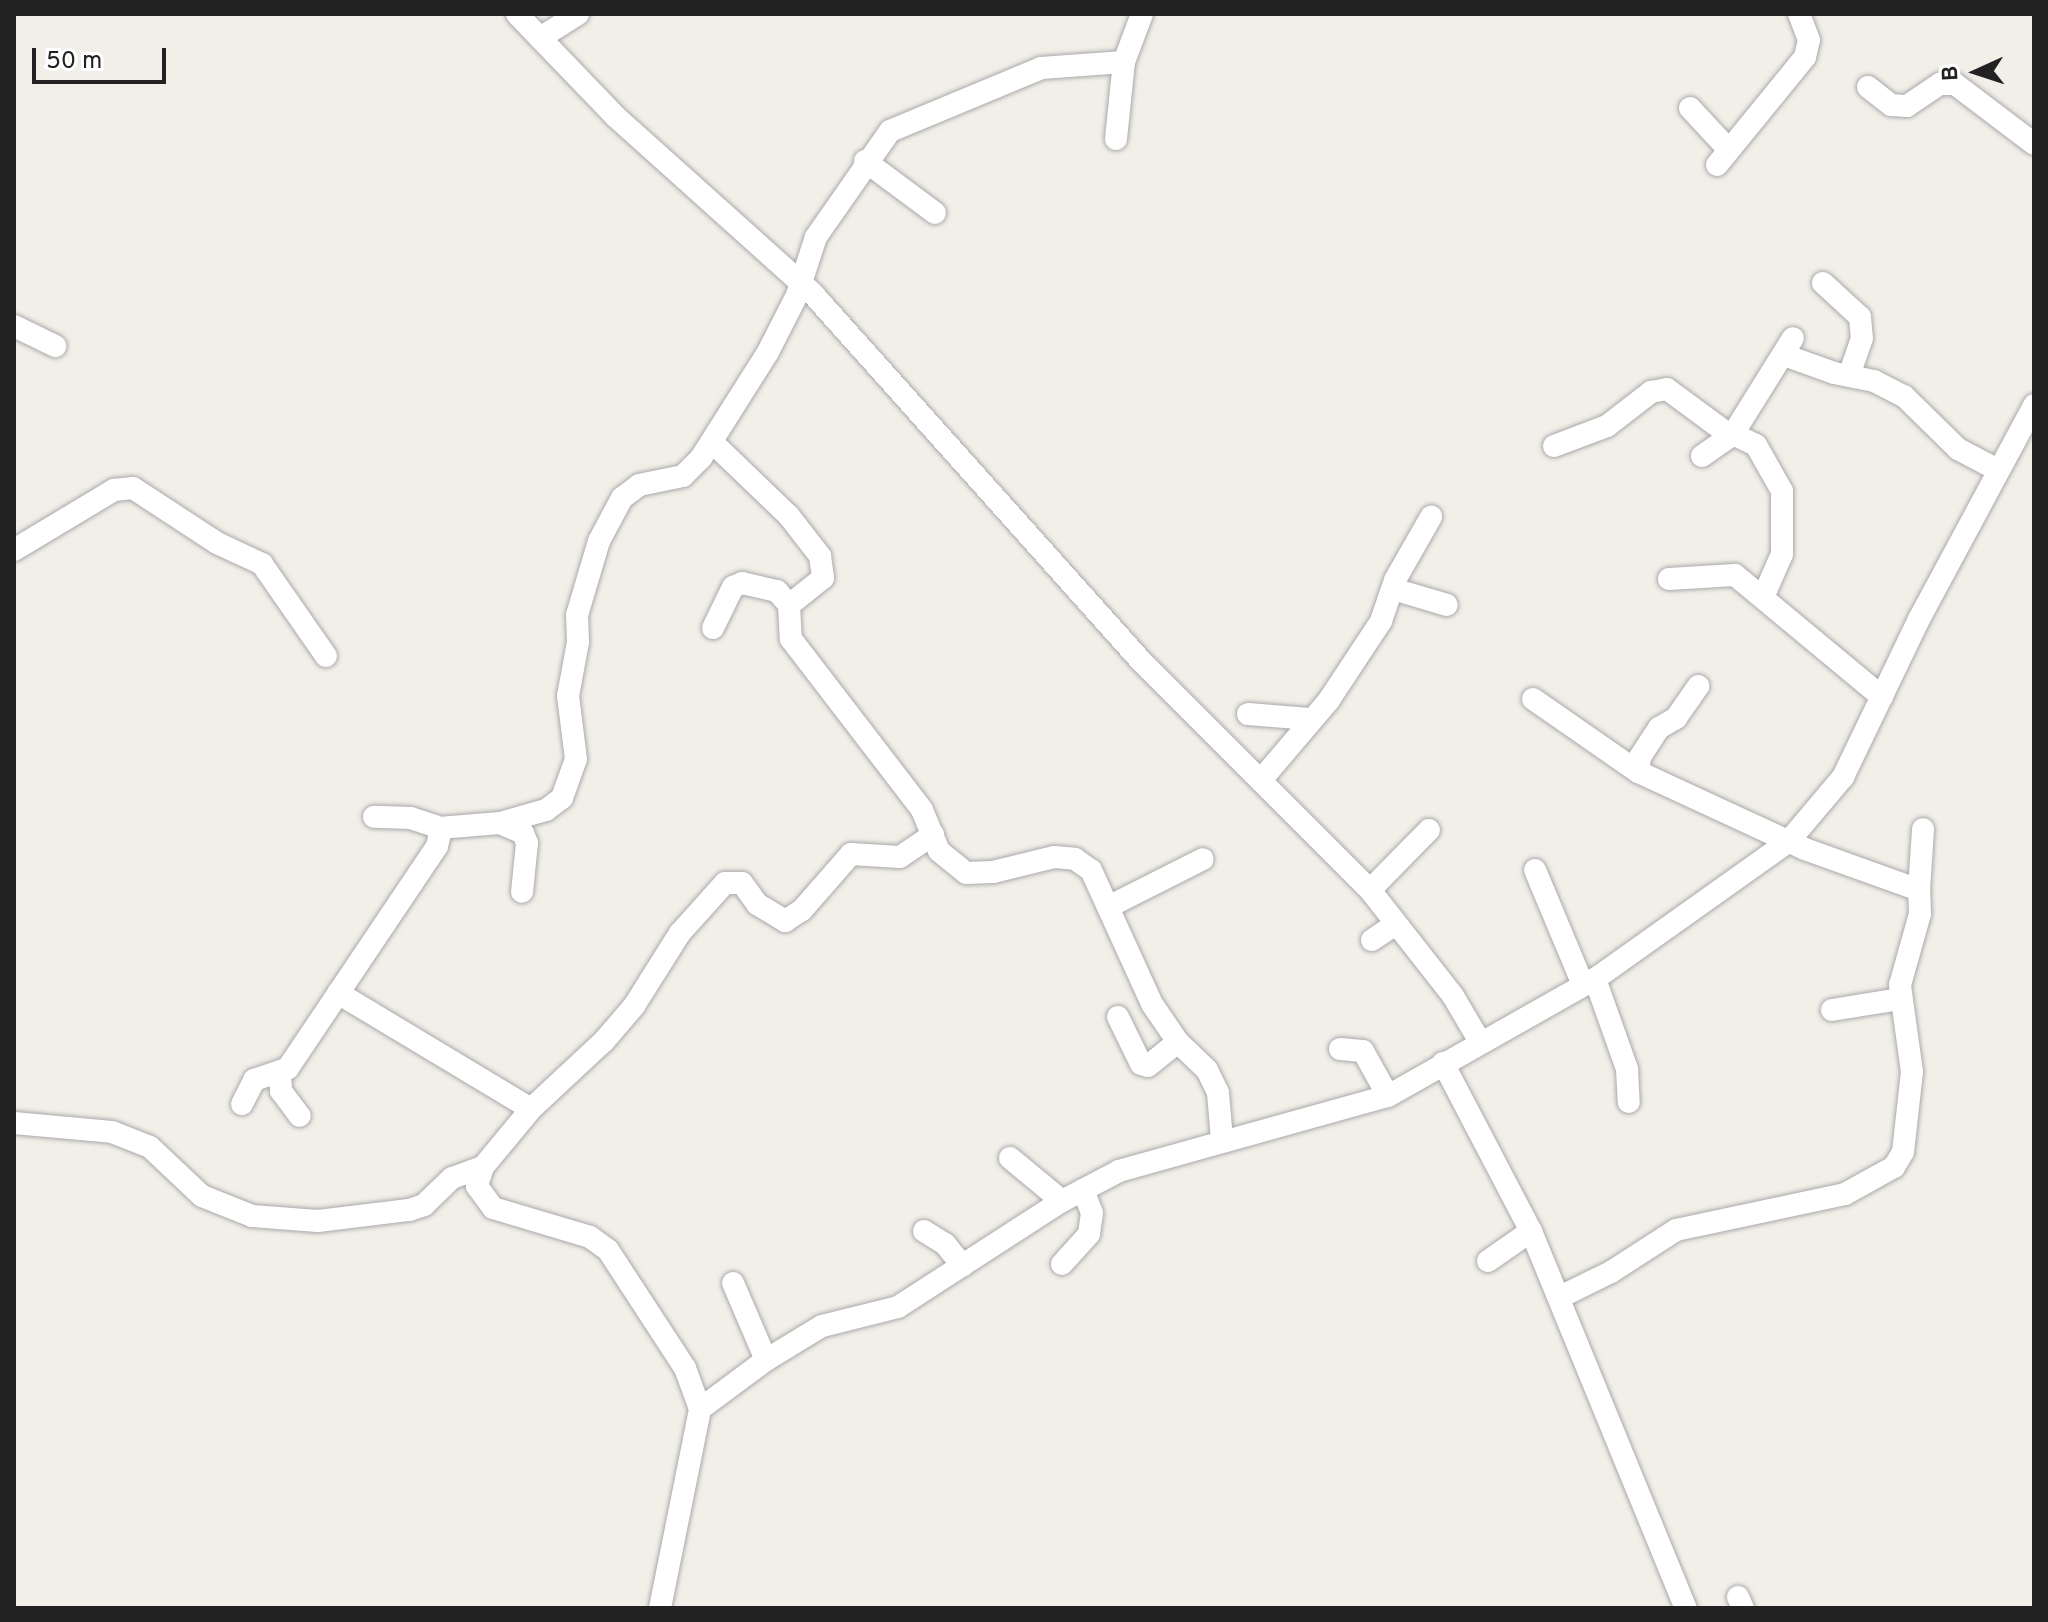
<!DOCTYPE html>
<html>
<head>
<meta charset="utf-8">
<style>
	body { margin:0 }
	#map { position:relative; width:2048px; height:1622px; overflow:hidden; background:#f2efe9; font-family:Overpass,sans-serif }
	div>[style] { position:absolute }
	.roads { filter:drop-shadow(0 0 2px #a9a9a9) drop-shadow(0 0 2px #a9a9a9) }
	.minor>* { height:22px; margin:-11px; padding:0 11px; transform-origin:11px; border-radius:11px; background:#fff }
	span { translate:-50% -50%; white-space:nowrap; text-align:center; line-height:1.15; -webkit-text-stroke:8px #fff; paint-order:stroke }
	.frame { position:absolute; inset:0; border:16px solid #222; pointer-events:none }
	.north { position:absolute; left:1936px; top:32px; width:80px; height:80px; -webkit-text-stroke:6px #fff; paint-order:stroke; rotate:267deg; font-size:22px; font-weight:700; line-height:32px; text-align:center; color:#222 }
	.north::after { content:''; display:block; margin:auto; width:28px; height:36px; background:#222; clip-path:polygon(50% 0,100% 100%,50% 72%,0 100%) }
	.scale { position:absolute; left:32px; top:48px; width:134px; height:36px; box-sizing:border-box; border:4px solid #222; border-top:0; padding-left:10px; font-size:24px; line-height:28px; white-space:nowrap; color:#222; -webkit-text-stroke:6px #fff; paint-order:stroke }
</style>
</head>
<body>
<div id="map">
	<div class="roads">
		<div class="minor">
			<div style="left:517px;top:14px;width:143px;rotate:46.1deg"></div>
			<div style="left:616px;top:117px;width:263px;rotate:41.9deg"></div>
			<div style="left:812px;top:293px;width:496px;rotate:48.2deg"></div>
			<div style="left:1143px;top:663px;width:321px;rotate:45deg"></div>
			<div style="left:1370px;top:890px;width:135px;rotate:51.9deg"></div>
			<div style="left:1453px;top:996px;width:51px;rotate:59.4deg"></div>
			<div style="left:540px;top:38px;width:45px;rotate:-32.3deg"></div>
			<div style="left:1868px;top:87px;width:29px;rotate:38deg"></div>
			<div style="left:1891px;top:105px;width:16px;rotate:4deg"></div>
			<div style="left:1907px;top:106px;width:40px;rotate:-34deg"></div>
			<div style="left:1940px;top:84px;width:15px"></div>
			<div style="left:1955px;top:84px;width:99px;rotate:37.2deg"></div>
			<div style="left:1690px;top:108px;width:57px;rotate:47.1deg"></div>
			<div style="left:1116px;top:139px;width:77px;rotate:-84.1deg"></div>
			<div style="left:865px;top:161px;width:87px;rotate:36.6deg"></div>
			<div style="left:1717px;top:165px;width:139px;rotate:-50.8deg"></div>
			<div style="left:1805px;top:57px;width:17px;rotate:-77deg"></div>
			<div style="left:1809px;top:40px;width:28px;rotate:-111deg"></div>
			<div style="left:1823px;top:283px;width:50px;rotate:42.6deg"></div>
			<div style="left:1860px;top:317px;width:21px;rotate:85deg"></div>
			<div style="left:1862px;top:338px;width:37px;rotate:109deg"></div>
			<div style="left:14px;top:326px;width:46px;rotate:26deg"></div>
			<div style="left:1784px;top:355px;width:53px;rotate:19.8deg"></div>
			<div style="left:1834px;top:373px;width:41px;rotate:11.3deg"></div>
			<div style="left:1874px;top:381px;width:34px;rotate:27deg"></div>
			<div style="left:1904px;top:396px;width:76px;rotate:44.5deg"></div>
			<div style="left:1958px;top:449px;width:45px;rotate:27.7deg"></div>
			<div style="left:1733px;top:434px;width:25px;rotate:26deg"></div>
			<div style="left:1756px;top:445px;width:53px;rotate:60.5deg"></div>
			<div style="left:1782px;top:491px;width:63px;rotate:90deg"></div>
			<div style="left:1782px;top:554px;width:45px;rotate:113.7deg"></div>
			<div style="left:712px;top:442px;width:107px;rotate:43.9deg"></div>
			<div style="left:789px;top:516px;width:51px;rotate:52.2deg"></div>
			<div style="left:820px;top:556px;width:22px;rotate:82deg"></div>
			<div style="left:823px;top:578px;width:43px;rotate:141.5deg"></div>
			<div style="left:789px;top:605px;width:34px;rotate:87deg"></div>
			<div style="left:791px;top:639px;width:215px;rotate:52.5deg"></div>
			<div style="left:922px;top:810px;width:44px;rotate:67.5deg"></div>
			<div style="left:939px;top:851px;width:35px;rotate:39deg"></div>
			<div style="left:966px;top:873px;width:27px;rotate:-2deg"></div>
			<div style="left:993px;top:872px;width:63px;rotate:-13.8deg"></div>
			<div style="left:1054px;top:857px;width:21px;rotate:5deg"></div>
			<div style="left:1075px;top:859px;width:19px;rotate:35deg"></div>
			<div style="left:1091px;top:870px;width:147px;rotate:65.5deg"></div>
			<div style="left:1152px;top:1004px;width:46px;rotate:55.6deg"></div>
			<div style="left:1178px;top:1042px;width:40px;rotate:44deg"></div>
			<div style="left:1207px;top:1070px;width:25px;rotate:64deg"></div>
			<div style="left:1218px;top:1093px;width:47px;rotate:85.1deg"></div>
			<div style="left:1554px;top:446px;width:57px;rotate:-20.7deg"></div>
			<div style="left:1607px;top:426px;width:56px;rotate:-37.7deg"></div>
			<div style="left:1651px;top:392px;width:16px;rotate:-11deg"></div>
			<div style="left:1667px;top:389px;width:79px;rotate:36.3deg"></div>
			<div style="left:1702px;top:456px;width:38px;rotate:-35deg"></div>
			<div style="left:1733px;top:434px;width:113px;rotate:-58deg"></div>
			<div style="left:14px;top:550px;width:117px;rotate:-31deg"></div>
			<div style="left:114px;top:490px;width:19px;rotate:-6deg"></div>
			<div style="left:133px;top:488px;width:100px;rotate:33.2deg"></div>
			<div style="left:217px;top:543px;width:50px;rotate:25deg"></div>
			<div style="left:262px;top:564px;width:112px;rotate:55.2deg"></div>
			<div style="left:1669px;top:579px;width:66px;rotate:-3.5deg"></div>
			<div style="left:1735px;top:575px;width:191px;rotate:39.7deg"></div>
			<div style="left:1393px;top:589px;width:56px;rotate:16.5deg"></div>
			<div style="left:713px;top:628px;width:46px;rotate:-64deg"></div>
			<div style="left:733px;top:587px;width:10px;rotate:-24deg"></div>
			<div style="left:742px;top:583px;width:36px;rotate:13deg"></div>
			<div style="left:777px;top:591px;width:18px;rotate:49deg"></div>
			<div style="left:1533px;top:699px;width:128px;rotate:34.8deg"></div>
			<div style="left:1248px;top:714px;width:62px;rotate:4.6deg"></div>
			<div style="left:1261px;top:780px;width:105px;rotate:-49.6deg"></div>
			<div style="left:1329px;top:700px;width:95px;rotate:-56.6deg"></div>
			<div style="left:1381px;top:621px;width:43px;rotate:-71.1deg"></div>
			<div style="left:1395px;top:580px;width:73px;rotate:-60.3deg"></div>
			<div style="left:500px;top:823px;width:25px;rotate:23deg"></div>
			<div style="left:523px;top:833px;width:11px;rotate:68deg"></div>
			<div style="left:527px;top:843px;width:49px;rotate:95.8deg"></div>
			<div style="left:439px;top:828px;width:61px;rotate:-4.7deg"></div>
			<div style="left:500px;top:823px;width:48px;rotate:-15.8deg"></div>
			<div style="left:546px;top:810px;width:20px;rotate:-37deg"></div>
			<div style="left:562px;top:798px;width:41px;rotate:-70.3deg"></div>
			<div style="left:576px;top:759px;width:64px;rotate:-97.2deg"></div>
			<div style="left:568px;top:696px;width:55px;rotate:-79.5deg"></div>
			<div style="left:578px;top:642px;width:27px;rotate:-92deg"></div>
			<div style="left:577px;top:615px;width:77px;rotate:-73.4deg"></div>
			<div style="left:599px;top:541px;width:49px;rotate:-61.9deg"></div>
			<div style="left:622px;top:498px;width:21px;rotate:-37deg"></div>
			<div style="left:639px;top:485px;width:45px;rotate:-11.6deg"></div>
			<div style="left:683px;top:476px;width:25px;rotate:-45deg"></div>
			<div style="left:701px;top:458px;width:125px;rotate:-57.7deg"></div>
			<div style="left:768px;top:352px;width:64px;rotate:-63deg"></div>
			<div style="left:797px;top:295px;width:61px;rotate:-71.9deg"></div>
			<div style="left:816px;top:237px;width:129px;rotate:-55.1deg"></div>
			<div style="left:890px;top:131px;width:164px;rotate:-22.6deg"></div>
			<div style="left:1041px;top:68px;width:83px;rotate:-4.1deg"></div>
			<div style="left:1124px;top:62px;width:51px;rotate:-69.4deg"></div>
			<div style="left:1535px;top:870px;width:125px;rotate:67.3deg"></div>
			<div style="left:1370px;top:890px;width:84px;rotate:-45.5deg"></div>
			<div style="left:1919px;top:890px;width:61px;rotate:-86.2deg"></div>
			<div style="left:1108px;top:907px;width:106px;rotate:-26.8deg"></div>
			<div style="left:1372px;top:940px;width:29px;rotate:-34deg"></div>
			<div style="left:1595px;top:979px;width:96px;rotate:70.4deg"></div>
			<div style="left:1627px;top:1069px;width:33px;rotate:87deg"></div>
			<div style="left:338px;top:993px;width:225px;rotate:31deg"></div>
			<div style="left:1832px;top:1010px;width:69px;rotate:-9.2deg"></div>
			<div style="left:1118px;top:1017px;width:52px;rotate:63.9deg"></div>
			<div style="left:1141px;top:1064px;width:7px;rotate:16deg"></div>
			<div style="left:1148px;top:1066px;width:38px;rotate:-39deg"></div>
			<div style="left:1340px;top:1049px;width:23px;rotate:5deg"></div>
			<div style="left:1363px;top:1051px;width:51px;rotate:60.9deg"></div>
			<div style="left:1443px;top:1063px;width:190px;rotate:62.4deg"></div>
			<div style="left:1531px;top:1231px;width:408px;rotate:67.7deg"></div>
			<div style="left:280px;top:1072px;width:19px;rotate:87deg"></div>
			<div style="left:281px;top:1091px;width:31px;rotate:53deg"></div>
			<div style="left:242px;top:1104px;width:27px;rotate:-63deg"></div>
			<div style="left:254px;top:1080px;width:36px;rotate:-19deg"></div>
			<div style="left:288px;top:1068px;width:267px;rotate:-56.1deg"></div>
			<div style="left:437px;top:846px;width:12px;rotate:-76deg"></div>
			<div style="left:440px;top:834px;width:9px;rotate:-122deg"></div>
			<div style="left:435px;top:826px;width:25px;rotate:-162deg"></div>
			<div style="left:411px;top:818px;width:37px;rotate:-178deg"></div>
			<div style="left:14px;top:1123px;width:98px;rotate:5.2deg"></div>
			<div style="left:112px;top:1132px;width:41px;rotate:21.5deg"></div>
			<div style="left:150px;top:1147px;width:71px;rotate:43.3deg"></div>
			<div style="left:202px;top:1196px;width:54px;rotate:21.8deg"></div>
			<div style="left:252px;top:1216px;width:66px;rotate:4.3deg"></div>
			<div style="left:318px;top:1221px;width:92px;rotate:-6.9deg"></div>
			<div style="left:409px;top:1210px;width:16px;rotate:-18deg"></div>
			<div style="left:424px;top:1205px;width:39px;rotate:-44deg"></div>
			<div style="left:452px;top:1178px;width:33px;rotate:-20deg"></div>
			<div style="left:483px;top:1167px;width:75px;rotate:-50.4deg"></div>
			<div style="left:531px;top:1109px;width:100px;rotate:-43deg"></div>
			<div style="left:604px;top:1041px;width:46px;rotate:-49.4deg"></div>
			<div style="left:634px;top:1006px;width:86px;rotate:-57.8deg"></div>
			<div style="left:680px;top:933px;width:67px;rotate:-48deg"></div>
			<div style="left:725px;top:883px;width:17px"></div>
			<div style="left:742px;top:883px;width:26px;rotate:54deg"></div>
			<div style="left:757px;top:904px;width:33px;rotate:31deg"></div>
			<div style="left:785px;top:921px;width:20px;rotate:-33deg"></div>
			<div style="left:802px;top:910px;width:74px;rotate:-48.8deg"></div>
			<div style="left:851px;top:854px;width:49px;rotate:3.5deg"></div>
			<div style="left:900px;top:857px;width:40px;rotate:-34deg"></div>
			<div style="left:1010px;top:1158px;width:67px;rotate:39.6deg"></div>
			<div style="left:483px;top:1167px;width:20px;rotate:108deg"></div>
			<div style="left:477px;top:1186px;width:27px;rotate:54deg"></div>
			<div style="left:493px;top:1208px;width:101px;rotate:16.6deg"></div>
			<div style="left:590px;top:1237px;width:22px;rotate:36deg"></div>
			<div style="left:608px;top:1250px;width:141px;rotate:56.9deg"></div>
			<div style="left:685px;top:1368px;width:44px;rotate:69.9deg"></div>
			<div style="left:924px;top:1231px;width:25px;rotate:32deg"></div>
			<div style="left:945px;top:1244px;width:28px;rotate:51deg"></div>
			<div style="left:1488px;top:1261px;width:52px;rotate:-34.9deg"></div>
			<div style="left:1062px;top:1264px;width:40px;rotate:-48deg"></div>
			<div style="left:1089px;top:1234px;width:21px;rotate:-82deg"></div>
			<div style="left:1092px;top:1213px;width:25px;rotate:-111deg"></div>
			<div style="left:733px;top:1283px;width:84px;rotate:66.8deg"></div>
			<div style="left:1560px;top:1297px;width:57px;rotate:-26.1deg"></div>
			<div style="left:1611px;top:1272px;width:77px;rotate:-32.9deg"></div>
			<div style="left:1676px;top:1230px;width:173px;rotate:-12deg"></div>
			<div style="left:1845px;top:1194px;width:56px;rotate:-28.9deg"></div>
			<div style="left:1894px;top:1167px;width:17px;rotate:-59deg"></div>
			<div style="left:1903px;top:1152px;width:81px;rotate:-83.6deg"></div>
			<div style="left:1912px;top:1072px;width:88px;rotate:-97.9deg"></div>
			<div style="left:1900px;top:985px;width:74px;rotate:-74.3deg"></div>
			<div style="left:1920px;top:914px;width:24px;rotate:-92deg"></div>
			<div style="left:1919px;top:890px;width:121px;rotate:-160.2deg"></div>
			<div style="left:1805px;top:849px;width:184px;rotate:-155.2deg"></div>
			<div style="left:1638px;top:772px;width:15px;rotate:-82deg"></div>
			<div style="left:1640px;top:757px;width:35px;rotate:-57deg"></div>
			<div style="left:1659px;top:728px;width:20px;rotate:-30deg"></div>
			<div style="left:1676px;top:718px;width:39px;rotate:-55deg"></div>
			<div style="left:1738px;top:1597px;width:12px;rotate:66deg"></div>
			<div style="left:660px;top:1608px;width:203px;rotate:-78.6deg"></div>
			<div style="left:700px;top:1409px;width:82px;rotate:-36.6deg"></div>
			<div style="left:766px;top:1360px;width:66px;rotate:-31.3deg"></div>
			<div style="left:822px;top:1326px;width:78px;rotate:-14deg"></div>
			<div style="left:898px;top:1307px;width:195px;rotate:-32.9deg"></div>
			<div style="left:1062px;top:1201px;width:64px;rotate:-27.8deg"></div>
			<div style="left:1119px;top:1171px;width:279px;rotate:-15.6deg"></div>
			<div style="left:1388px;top:1096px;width:238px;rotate:-29.5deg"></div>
			<div style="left:1595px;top:979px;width:238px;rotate:-35.4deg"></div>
			<div style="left:1789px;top:841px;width:84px;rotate:-49.8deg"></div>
			<div style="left:1843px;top:777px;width:175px;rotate:-64.3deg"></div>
			<div style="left:1919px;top:619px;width:243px;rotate:-61.7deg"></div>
		</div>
	</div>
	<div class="frame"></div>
	<div class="north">B</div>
	<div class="scale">50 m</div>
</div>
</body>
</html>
